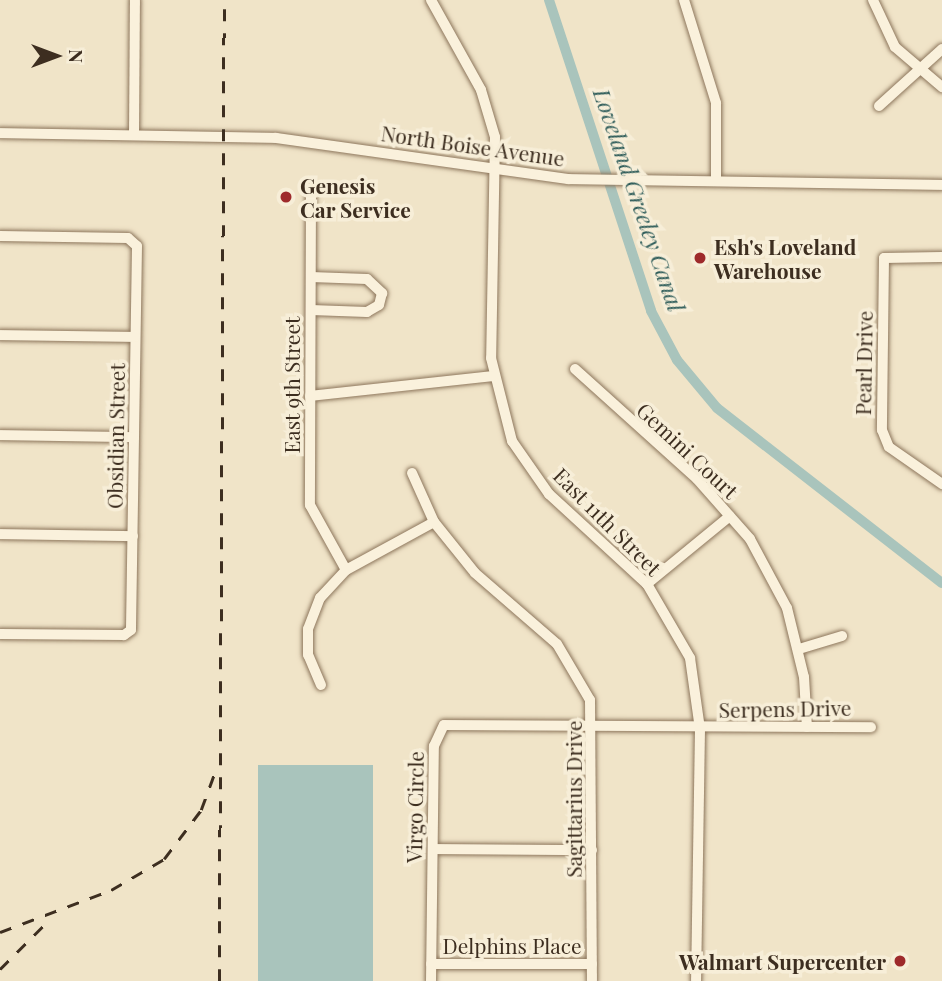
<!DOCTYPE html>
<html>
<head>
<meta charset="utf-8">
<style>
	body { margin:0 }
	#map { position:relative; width:942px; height:981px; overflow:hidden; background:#f0e4c8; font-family:"Playfair Display",serif }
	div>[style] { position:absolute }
	.water>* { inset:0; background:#a9c4bc; transform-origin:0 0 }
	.canal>* { height:10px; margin:-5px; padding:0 5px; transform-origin:5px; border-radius:5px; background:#a9c4bc }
	.roads { filter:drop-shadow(0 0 2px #8d765c) drop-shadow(0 0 2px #8d765c) }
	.minor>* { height:10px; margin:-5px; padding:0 5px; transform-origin:5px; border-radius:5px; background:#faf1dc }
	.rail>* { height:2.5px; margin-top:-1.25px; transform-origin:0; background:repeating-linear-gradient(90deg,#3d2e20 0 12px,transparent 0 24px) }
	.dots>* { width:19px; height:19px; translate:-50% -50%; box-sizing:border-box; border:4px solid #f7eed8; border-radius:50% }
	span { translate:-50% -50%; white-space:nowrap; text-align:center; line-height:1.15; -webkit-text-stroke:7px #f7eed8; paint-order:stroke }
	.street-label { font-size:21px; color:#3d2e20 }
	.poi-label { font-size:21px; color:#3d2e20; font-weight:700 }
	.left { translate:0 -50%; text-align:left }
	.right { translate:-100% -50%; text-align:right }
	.water-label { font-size:23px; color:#2f5d5a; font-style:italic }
	.north { position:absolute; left:21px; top:21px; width:70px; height:70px; -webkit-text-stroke:5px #f7eed8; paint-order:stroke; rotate:90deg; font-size:19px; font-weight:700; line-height:28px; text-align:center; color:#3d2e20 }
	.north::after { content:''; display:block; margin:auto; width:24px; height:32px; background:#3d2e20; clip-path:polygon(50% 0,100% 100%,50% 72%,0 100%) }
</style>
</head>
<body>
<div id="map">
	<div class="water">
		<div style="left:258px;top:765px;width:115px;height:216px"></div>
	</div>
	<div class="canal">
		<div style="left:549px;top:0;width:327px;rotate:71.8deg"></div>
		<div style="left:651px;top:311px;width:55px;rotate:62deg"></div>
		<div style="left:677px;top:360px;width:62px;rotate:50.2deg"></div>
		<div style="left:717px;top:408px;width:285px;rotate:37.9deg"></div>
	</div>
	<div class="roads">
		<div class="minor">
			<div style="left:431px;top:0;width:103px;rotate:60.9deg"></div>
			<div style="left:481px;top:90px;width:49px;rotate:73.4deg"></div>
			<div style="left:495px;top:137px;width:221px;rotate:91deg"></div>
			<div style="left:491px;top:358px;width:86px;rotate:75.8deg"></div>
			<div style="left:512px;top:441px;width:65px;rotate:55.1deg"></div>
			<div style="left:549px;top:494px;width:133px;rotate:42.6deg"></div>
			<div style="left:647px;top:584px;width:86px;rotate:59.8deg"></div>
			<div style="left:690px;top:658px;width:72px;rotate:82deg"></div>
			<div style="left:700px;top:729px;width:252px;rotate:90.9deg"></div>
			<div style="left:684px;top:0;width:108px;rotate:72.7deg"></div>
			<div style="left:716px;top:103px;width:78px;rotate:90deg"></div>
			<div style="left:873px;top:0;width:52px;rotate:64.9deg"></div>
			<div style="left:895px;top:47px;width:62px;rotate:40.4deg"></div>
			<div style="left:879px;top:106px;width:85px;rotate:-42.1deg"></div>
			<div style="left:0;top:133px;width:276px;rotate:1deg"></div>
			<div style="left:276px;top:138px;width:295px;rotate:8deg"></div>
			<div style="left:568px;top:179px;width:374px;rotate:0.9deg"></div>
			<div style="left:134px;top:135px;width:135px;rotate:-89.6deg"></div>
			<div style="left:311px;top:191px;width:314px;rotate:90.2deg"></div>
			<div style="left:310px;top:505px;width:74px;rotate:61deg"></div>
			<div style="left:0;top:236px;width:128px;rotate:0.9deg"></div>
			<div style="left:128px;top:238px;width:12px;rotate:42deg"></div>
			<div style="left:137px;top:246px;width:384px;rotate:90.9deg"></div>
			<div style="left:131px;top:630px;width:9px;rotate:144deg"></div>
			<div style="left:124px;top:635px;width:124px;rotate:-179.5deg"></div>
			<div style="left:942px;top:257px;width:58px;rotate:179deg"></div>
			<div style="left:884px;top:258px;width:172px;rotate:90.7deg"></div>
			<div style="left:882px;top:430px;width:18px;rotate:68deg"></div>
			<div style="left:889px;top:447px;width:65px;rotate:34.9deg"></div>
			<div style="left:311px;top:277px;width:56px;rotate:2deg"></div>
			<div style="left:367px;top:279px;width:21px;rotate:43deg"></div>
			<div style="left:382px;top:293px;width:12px;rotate:104deg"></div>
			<div style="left:379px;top:305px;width:14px;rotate:150deg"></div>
			<div style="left:367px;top:312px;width:56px;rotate:-178deg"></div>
			<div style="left:0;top:335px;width:135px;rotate:0.8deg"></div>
			<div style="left:575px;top:369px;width:164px;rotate:42deg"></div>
			<div style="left:697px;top:479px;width:80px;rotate:48.5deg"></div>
			<div style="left:750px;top:539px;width:78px;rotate:61.8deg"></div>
			<div style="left:787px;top:608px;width:71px;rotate:76.2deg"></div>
			<div style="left:804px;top:677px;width:50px;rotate:86.6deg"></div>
			<div style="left:310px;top:396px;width:184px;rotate:-6.2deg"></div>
			<div style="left:0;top:435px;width:134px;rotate:0.9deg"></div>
			<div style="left:412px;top:473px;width:54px;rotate:65.8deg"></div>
			<div style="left:434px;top:522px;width:65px;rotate:51.2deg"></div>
			<div style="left:475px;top:573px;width:108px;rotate:40.9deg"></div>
			<div style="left:557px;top:644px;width:65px;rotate:59.5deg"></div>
			<div style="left:590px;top:700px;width:281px;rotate:89.6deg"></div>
			<div style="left:0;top:534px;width:133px;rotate:0.9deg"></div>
			<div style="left:647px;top:584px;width:107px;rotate:-39.3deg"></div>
			<div style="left:799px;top:649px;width:45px;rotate:-16.8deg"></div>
			<div style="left:321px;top:685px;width:33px;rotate:-113deg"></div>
			<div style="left:308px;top:655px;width:26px;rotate:-90deg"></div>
			<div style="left:308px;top:629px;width:33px;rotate:-69deg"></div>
			<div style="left:320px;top:598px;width:38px;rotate:-47deg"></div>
			<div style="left:346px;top:570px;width:100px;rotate:-28.6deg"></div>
			<div style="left:433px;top:849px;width:159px;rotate:0.4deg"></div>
			<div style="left:431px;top:964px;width:161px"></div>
			<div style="left:431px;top:981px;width:235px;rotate:-89.3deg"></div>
			<div style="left:434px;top:746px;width:23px;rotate:-65deg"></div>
			<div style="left:444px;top:725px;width:427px;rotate:0.3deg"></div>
		</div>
	</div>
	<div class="rail">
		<div style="left:0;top:932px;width:119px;rotate:-20.7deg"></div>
		<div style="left:111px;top:890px;width:61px;rotate:-30.3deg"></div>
		<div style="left:164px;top:859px;width:61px;rotate:-52.9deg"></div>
		<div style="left:201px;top:810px;width:40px;rotate:-69.8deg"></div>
		<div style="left:0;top:969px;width:71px;rotate:-45deg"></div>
		<div style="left:219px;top:981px;width:981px;rotate:-89.71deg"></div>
	</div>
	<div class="dots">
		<div style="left:286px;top:197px;background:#9e2a2b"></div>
		<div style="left:700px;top:258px;background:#9e2a2b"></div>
		<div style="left:900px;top:961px;background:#9e2a2b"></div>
	</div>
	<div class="street-label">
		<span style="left:473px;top:145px;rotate:8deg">North Boise Avenue</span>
		<span style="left:863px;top:363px;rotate:-89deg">Pearl Drive</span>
		<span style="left:291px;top:385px;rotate:-90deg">East 9th Street</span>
		<span style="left:115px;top:436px;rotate:-89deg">Obsidian Street</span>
		<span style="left:688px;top:450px;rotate:43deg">Gemini Court</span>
		<span style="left:608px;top:521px;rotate:45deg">East 11th Street</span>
		<span style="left:785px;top:708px;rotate:-1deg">Serpens Drive</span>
		<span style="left:573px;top:799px;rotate:-90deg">Sagittarius Drive</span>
		<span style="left:414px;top:807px;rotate:-89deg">Virgo Circle</span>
		<span style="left:512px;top:945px">Delphins Place</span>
	</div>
	<div class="poi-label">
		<span class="left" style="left:300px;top:197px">Genesis<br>Car Service</span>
		<span class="left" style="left:714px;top:258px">Esh's Loveland<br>Warehouse</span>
		<span class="right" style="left:886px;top:961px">Walmart Supercenter</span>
	</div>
	<div class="water-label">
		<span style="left:639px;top:200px;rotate:71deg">Loveland Greeley Canal</span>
	</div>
	<div class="north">N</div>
</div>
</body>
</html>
